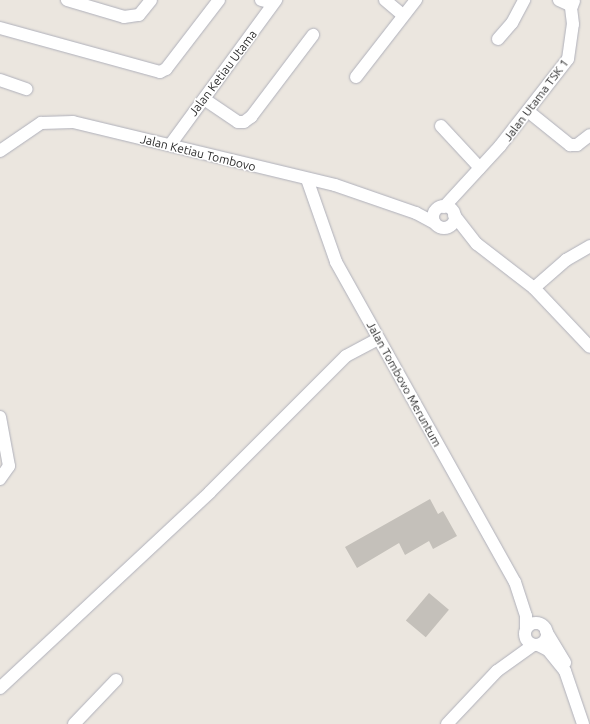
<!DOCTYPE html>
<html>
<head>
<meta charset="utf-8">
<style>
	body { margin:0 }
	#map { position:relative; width:590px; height:724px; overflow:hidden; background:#ebe6df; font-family:Ubuntu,sans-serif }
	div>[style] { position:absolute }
	.building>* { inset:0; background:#c4c0ba; transform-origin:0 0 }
	.roads { filter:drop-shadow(0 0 1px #afb0ba) drop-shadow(0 0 1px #afb0ba) }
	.minor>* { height:12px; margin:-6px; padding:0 6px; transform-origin:6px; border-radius:6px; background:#fff }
	.minor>.ring { margin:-6px; padding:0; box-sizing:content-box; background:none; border:12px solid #fff; border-radius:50% }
	span { translate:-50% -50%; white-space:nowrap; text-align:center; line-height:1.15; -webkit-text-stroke:3px #fff; paint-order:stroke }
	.street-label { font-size:12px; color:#2b2b2b }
</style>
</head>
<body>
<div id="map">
	<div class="building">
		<div style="clip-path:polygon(430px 499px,438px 514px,443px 511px,457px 536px,433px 549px,429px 541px,405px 555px,399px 543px,357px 568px,345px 547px)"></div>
		<div style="left:429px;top:593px;width:26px;height:36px;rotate:40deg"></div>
	</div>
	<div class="roads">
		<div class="minor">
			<div style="left:67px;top:0;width:59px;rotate:16.6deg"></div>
			<div style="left:124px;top:17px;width:15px;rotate:-8deg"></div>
			<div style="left:139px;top:15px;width:19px;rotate:-51deg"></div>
			<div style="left:261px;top:0;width:12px;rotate:14deg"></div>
			<div style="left:385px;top:0;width:23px;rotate:40deg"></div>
			<div style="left:559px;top:0;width:14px;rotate:25deg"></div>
			<div style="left:572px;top:6px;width:5px;rotate:-68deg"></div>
			<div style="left:0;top:28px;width:166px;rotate:15.4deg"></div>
			<div style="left:160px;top:72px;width:7px;rotate:-27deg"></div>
			<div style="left:166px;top:69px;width:87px;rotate:-52.5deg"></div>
			<div style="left:498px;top:39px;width:21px;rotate:-49deg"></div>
			<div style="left:512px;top:23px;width:26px;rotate:-62deg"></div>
			<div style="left:356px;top:77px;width:98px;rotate:-52.1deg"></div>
			<div style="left:0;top:80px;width:28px;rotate:19deg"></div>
			<div style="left:204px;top:99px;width:41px;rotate:34.1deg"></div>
			<div style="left:238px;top:122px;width:6px"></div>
			<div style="left:244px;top:122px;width:9px;rotate:-36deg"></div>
			<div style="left:251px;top:117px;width:103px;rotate:-52.9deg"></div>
			<div style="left:529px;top:112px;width:53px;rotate:38.8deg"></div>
			<div style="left:570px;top:145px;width:7px"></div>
			<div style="left:577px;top:145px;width:16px;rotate:-38deg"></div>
			<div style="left:441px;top:126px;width:57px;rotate:47.1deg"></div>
			<div style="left:170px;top:145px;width:180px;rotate:-53.8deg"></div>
			<div style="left:0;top:151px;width:50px;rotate:-34.3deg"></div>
			<div style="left:41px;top:123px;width:32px;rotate:-2deg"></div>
			<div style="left:73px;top:122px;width:269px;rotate:13.5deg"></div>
			<div style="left:335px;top:185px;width:86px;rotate:19.1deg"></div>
			<div style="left:416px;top:213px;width:21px;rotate:28deg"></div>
			<div style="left:307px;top:179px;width:88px;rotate:70.7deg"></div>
			<div style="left:336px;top:262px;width:367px;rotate:60.8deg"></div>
			<div style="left:515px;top:582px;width:36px;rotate:72deg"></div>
			<div style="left:526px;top:616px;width:12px;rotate:90deg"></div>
			<div class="ring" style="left:433px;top:206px;width:10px;height:10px"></div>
			<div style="left:444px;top:207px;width:83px;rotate:-47.4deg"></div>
			<div style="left:500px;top:146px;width:110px;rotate:-52deg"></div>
			<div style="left:568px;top:59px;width:35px;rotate:-82deg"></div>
			<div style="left:573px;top:24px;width:24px;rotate:-97deg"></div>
			<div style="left:454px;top:215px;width:37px;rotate:52deg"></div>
			<div style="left:477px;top:244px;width:72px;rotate:37.7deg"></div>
			<div style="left:534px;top:288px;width:81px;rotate:46.5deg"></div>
			<div style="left:534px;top:288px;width:43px;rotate:-41.2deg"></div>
			<div style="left:566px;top:260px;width:28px;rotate:-30deg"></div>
			<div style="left:0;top:417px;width:50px;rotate:79.6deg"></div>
			<div style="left:9px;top:466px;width:16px;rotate:125deg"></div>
			<div class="ring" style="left:525px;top:623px;width:10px;height:10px"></div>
			<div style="left:546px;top:631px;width:37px;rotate:59deg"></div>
			<div style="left:538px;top:645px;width:11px;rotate:27deg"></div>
			<div style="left:548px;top:650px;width:27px;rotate:51deg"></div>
			<div style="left:565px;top:671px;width:56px;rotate:71.2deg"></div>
			<div style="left:0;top:688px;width:287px;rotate:-43deg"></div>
			<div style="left:210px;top:492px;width:192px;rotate:-45deg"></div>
			<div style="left:346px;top:356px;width:36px;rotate:-28deg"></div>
			<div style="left:74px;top:724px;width:61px;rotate:-46.3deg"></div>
			<div style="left:447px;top:724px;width:73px;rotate:-46.7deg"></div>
			<div style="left:497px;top:671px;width:44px;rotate:-35.8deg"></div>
		</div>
	</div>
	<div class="street-label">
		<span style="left:223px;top:73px;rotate:-53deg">Jalan Ketiau Utama</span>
		<span style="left:536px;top:100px;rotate:-53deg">Jalan Utama TSK 1</span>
		<span style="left:198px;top:153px;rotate:14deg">Jalan Ketiau Tombovo</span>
		<span style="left:404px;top:384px;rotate:61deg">Jalan Tombovo Meruntum</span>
	</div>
</div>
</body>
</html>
